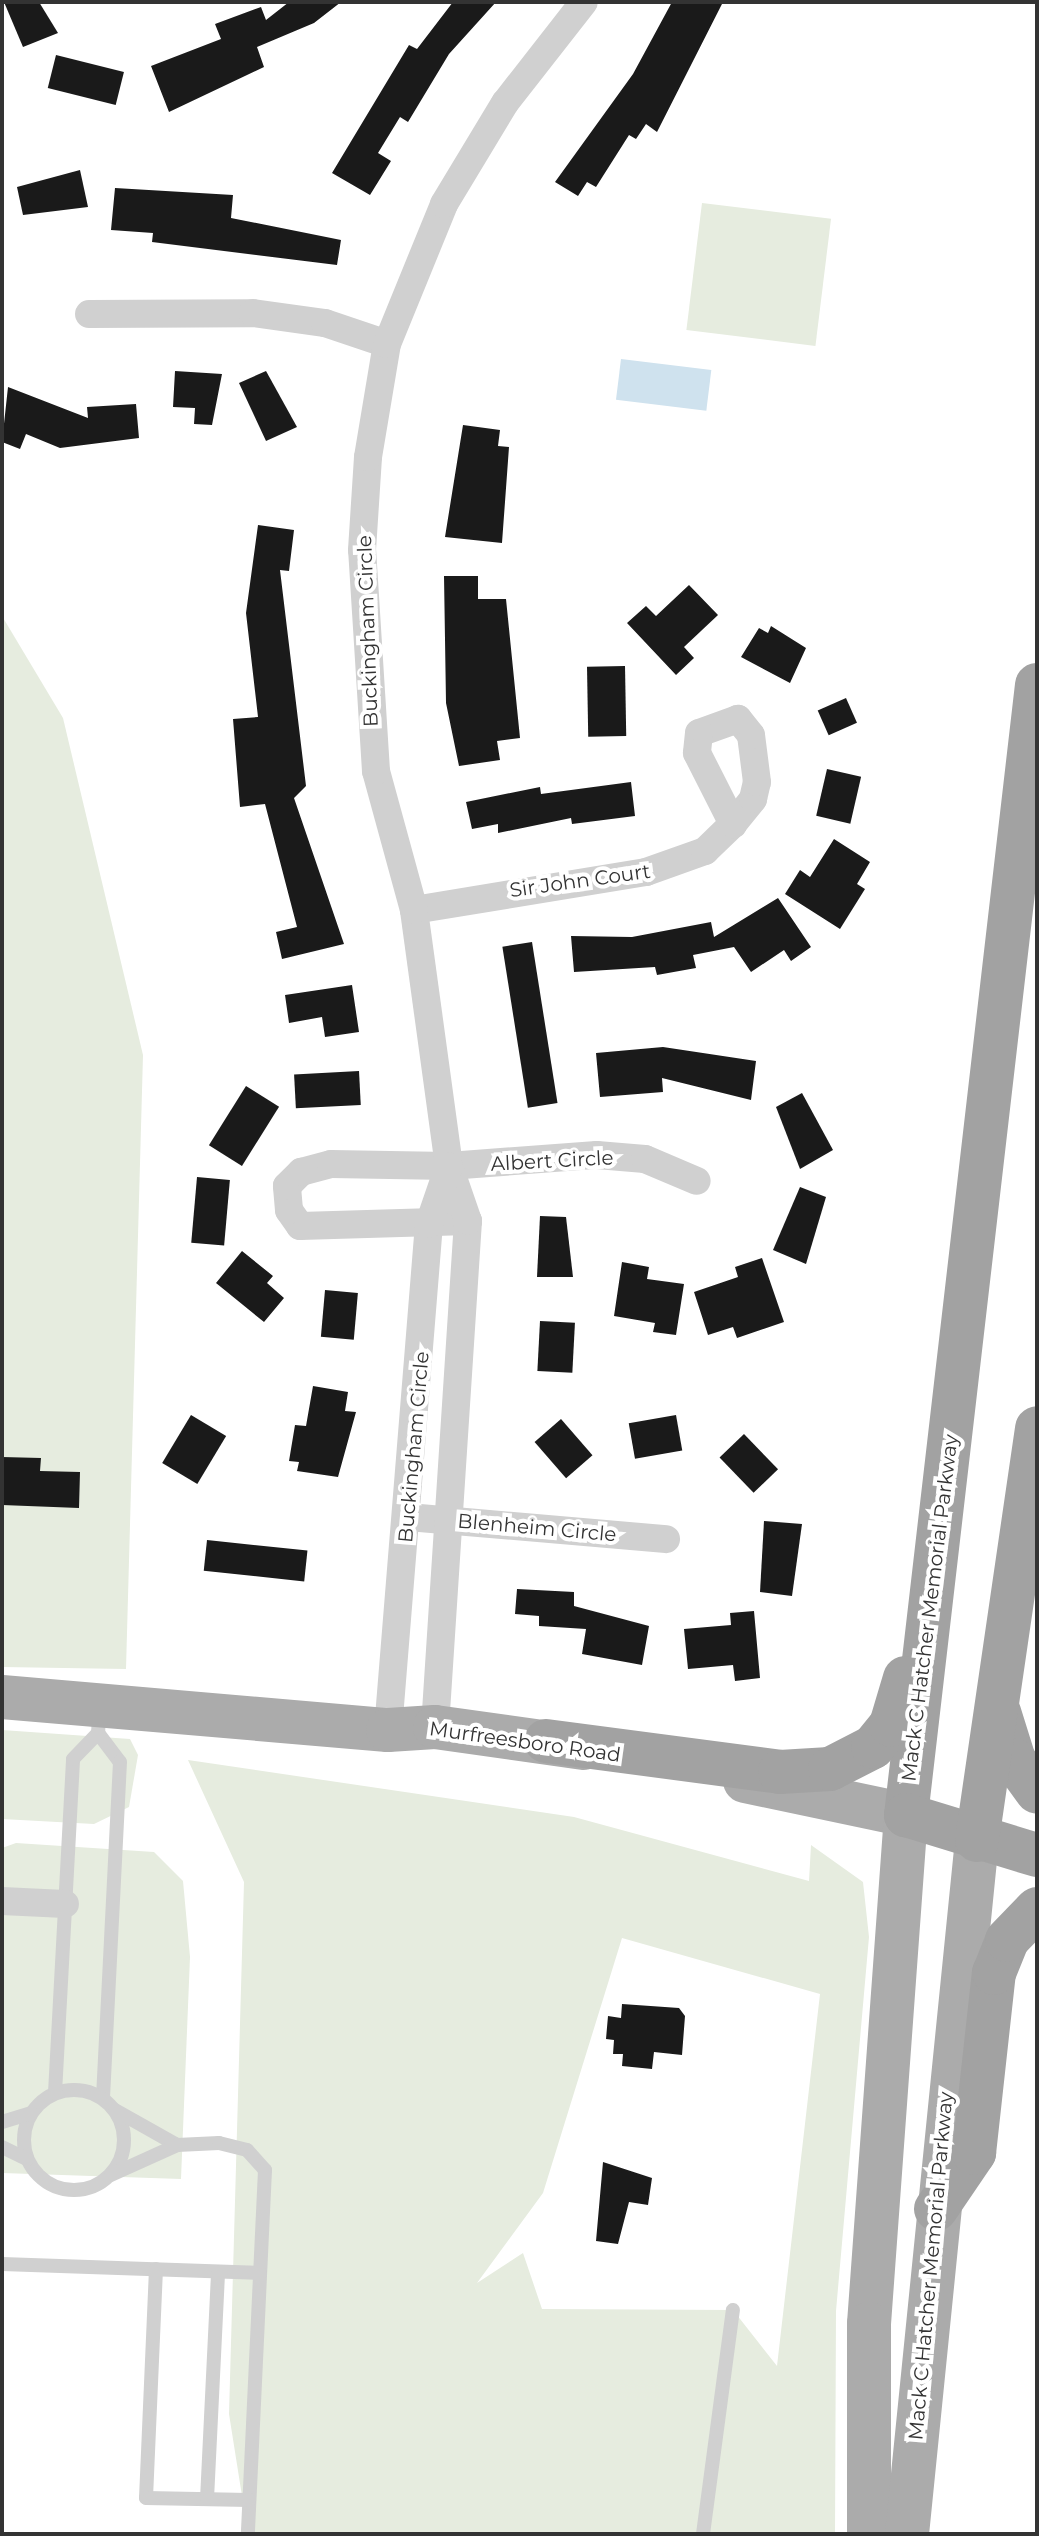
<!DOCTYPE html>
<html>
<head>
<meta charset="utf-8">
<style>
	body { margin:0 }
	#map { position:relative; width:1039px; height:2536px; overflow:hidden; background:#fff; font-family:Montserrat,sans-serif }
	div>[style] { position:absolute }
	.green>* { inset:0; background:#e6ecdf; transform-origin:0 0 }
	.water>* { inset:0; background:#cfe2ee; transform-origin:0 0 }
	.building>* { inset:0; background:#1a1a1a; transform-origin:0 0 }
	.service>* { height:14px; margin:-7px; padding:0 7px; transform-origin:7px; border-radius:7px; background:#d0d0d0 }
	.service>.ring { margin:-7px; padding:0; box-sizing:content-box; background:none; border:14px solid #d0d0d0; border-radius:50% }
	.minor>* { height:28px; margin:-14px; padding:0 14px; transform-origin:14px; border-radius:14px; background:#d0d0d0 }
	.primary>* { height:44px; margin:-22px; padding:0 22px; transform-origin:22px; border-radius:22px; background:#ababab }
	.trunk>* { height:44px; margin:-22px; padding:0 22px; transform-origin:22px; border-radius:22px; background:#a2a2a2 }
	span { translate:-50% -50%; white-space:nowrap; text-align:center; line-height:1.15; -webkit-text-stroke:8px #fff; paint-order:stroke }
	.street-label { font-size:20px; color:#333 }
	.frame { position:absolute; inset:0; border:4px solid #333; pointer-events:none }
</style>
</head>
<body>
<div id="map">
	<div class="green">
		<div style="left:702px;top:203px;width:130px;height:128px;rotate:7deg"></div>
		<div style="clip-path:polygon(2px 616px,63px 718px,143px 1055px,126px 1669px,2px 1667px)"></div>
		<div style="clip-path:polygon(2px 1730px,130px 1739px,138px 1755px,129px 1807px,94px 1824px,2px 1819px)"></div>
		<div style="clip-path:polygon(evenodd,188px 1760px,574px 1817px,809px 1881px,811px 1845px,863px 1882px,869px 1937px,836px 2311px,835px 2534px,248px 2534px,229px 2414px,244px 1882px,188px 1760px,622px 1938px,820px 1994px,777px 2366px,733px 2310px,542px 2309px,523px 2253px,477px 2283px,543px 2193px,622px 1938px)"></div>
		<div style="clip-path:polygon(16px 1843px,154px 1852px,183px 1881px,190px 1957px,181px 2179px,2px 2173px,2px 1848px)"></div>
	</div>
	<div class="water">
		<div style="left:621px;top:359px;width:91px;height:41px;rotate:7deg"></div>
	</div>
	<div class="building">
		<div style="clip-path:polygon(4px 2px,39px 2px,58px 33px,23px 47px)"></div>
		<div style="clip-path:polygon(289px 2px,341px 2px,314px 23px,257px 47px,264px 67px,169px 112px,151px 66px,221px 39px,215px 24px,261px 7px,266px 20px)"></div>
		<div style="clip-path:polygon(453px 2px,496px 2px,449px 54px,408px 122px,400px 117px,378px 153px,391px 161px,370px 195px,332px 173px,409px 45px,417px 49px)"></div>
		<div style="clip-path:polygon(672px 2px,723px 2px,657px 132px,646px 124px,636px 139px,629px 135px,596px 187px,587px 182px,578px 196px,555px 182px,633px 74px)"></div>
		<div style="left:56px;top:55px;width:70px;height:34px;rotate:14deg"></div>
		<div style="clip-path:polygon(80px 170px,88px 207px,23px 215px,17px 187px)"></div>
		<div style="clip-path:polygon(115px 188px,233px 195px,231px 218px,341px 240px,337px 265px,152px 242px,153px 233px,111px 230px)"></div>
		<div style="clip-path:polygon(175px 371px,222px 374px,212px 425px,194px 424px,195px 408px,173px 407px)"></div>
		<div style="clip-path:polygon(266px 371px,297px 427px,266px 441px,239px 383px)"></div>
		<div style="clip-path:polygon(8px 387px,88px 418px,87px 407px,136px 404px,139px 438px,60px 448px,26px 434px,20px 449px,2px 442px)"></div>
		<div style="clip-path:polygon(463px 425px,500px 430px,498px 446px,509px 447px,502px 543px,445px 537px)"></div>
		<div style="clip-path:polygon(258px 525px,294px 530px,289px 571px,280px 570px,306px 786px,294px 798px,344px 944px,282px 959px,276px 932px,297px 927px,265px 804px,240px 807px,233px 719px,258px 717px,246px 613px)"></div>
		<div style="clip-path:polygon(444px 576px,478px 576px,478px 599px,506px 599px,520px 738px,497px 741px,500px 760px,459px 766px,446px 703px)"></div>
		<div style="clip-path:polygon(689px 585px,718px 615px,684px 647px,694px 658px,676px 675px,627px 623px,646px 606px,656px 616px)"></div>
		<div style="clip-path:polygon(771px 626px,806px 648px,790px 683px,741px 657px,759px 628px,768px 633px)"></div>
		<div style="left:625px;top:666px;width:70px;height:38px;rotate:89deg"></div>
		<div style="left:846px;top:698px;width:27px;height:31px;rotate:66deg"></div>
		<div style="left:827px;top:769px;width:35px;height:48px;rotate:13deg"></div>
		<div style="clip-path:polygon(631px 782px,635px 816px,572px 824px,571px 818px,498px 833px,498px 824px,472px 829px,466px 802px,540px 787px,541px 794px)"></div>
		<div style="clip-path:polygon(834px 839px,870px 862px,857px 884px,865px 889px,840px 929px,785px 894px,800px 870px,810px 877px)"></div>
		<div style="clip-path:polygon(778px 898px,811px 947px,791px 961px,784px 950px,751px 972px,734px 947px,693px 955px,696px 968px,657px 975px,655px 967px,574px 972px,571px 936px,632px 937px,711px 922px,714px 937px)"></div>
		<div style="left:532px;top:942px;width:163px;height:30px;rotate:81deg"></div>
		<div style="clip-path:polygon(352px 985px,359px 1032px,325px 1037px,322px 1017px,289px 1023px,285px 995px)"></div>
		<div style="clip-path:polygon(663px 1047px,756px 1061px,751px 1100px,662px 1078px,663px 1092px,600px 1097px,596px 1053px)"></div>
		<div style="left:359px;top:1071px;width:34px;height:65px;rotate:87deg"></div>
		<div style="left:246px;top:1086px;width:39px;height:70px;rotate:32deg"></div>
		<div style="clip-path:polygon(802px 1093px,833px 1150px,800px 1169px,776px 1107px)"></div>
		<div style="left:197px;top:1177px;width:33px;height:66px;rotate:5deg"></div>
		<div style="clip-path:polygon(800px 1187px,826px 1197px,806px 1264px,773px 1250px)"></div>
		<div style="clip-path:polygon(540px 1216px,566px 1217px,573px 1277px,537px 1277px)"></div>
		<div style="clip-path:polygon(242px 1251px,273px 1276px,267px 1283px,284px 1298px,264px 1322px,216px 1283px)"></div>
		<div style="clip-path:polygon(762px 1258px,784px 1322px,737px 1338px,733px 1327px,708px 1335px,694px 1292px,738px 1277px,735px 1267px)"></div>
		<div style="clip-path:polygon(622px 1262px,649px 1267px,647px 1279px,684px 1284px,676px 1335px,653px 1332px,655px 1323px,614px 1316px)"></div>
		<div style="left:325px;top:1290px;width:33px;height:47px;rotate:5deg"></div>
		<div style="left:540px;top:1321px;width:35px;height:50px;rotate:3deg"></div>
		<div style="clip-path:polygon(313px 1386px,348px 1392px,345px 1411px,356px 1412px,338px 1477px,297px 1471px,299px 1462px,289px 1461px,295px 1425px,306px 1426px)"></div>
		<div style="left:191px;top:1415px;width:41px;height:56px;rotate:31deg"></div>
		<div style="left:676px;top:1415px;width:36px;height:48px;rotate:80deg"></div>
		<div style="left:561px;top:1419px;width:48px;height:35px;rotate:49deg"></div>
		<div style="left:744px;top:1434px;width:49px;height:34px;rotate:46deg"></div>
		<div style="clip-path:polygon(2px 1457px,41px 1458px,40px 1471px,80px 1472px,79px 1508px,2px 1505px)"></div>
		<div style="clip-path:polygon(764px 1521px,802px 1524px,792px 1596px,760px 1592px)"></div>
		<div style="left:207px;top:1540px;width:101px;height:31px;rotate:6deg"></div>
		<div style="clip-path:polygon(517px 1589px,574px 1592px,574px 1606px,649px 1626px,642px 1665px,582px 1654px,586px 1629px,539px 1626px,539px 1616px,515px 1614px)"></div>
		<div style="clip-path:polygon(754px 1611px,760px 1678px,735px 1681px,733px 1665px,688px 1669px,684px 1629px,731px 1625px,730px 1613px)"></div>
		<div style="clip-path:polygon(622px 2004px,679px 2008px,685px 2016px,682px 2055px,654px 2052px,652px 2069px,622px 2066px,623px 2054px,613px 2054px,614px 2040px,606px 2039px,608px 2016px,621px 2018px)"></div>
		<div style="clip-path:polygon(603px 2162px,652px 2178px,648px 2205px,629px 2202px,618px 2244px,596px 2241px)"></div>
	</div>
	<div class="service">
		<div style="left:99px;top:1709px;width:24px;rotate:92deg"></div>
		<div style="left:98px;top:1733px;width:36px;rotate:53deg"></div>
		<div style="left:120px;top:1762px;width:336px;rotate:92.9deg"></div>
		<div class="ring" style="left:24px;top:2090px;width:86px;height:86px"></div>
		<div style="left:55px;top:2093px;width:334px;rotate:-86.9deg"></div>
		<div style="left:73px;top:1759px;width:36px;rotate:-46deg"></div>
		<div style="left:115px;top:2110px;width:71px;rotate:29.4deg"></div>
		<div style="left:2px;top:2122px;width:30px;rotate:-17deg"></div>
		<div style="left:2px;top:2147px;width:28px;rotate:26deg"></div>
		<div style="left:111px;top:2175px;width:72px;rotate:-24.4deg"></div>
		<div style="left:177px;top:2145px;width:42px;rotate:-2.7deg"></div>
		<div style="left:219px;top:2143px;width:29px;rotate:14deg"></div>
		<div style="left:247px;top:2150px;width:27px;rotate:48deg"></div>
		<div style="left:265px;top:2170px;width:364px;rotate:92.7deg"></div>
		<div style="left:2px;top:2264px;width:258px;rotate:2deg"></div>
		<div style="left:156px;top:2269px;width:229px;rotate:92.5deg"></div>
		<div style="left:146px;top:2498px;width:103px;rotate:1.1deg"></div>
		<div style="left:207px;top:2499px;width:227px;rotate:-87.2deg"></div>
		<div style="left:703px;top:2534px;width:226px;rotate:-82.4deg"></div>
	</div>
	<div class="minor">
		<div style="left:89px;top:314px;width:164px;rotate:-0.3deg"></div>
		<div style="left:253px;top:313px;width:73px;rotate:7.9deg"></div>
		<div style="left:325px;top:323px;width:65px;rotate:18.7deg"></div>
		<div style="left:414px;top:910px;width:235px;rotate:-9.3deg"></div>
		<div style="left:646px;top:872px;width:63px;rotate:-19.6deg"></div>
		<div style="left:705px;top:851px;width:39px;rotate:-44deg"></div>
		<div style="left:733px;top:824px;width:32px;rotate:-51deg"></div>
		<div style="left:753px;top:799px;width:17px;rotate:-77deg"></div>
		<div style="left:757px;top:782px;width:47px;rotate:-97.3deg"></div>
		<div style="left:751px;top:735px;width:21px;rotate:-129deg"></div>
		<div style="left:738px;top:719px;width:41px;rotate:160.3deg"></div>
		<div style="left:699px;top:733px;width:20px;rotate:96deg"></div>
		<div style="left:697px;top:753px;width:80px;rotate:63.1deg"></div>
		<div style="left:468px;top:1221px;width:168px;rotate:178.3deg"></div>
		<div style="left:300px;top:1226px;width:19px;rotate:-125deg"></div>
		<div style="left:289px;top:1210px;width:24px;rotate:-95deg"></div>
		<div style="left:287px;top:1186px;width:20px;rotate:-45deg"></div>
		<div style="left:301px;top:1172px;width:31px;rotate:-15deg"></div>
		<div style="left:331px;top:1164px;width:118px;rotate:1deg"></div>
		<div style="left:449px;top:1166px;width:148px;rotate:-4.3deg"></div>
		<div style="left:597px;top:1155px;width:48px;rotate:4.8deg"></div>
		<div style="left:645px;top:1159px;width:56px;rotate:22.9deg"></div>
		<div style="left:408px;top:1517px;width:259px;rotate:4.9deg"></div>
		<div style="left:435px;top:1727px;width:507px;rotate:-86.27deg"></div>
		<div style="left:468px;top:1221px;width:58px;rotate:-109.1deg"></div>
		<div style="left:449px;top:1166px;width:258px;rotate:-97.8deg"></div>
		<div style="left:414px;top:910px;width:144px;rotate:-105.3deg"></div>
		<div style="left:376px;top:771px;width:221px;rotate:-93.6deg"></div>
		<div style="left:362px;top:550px;width:93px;rotate:-86.3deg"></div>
		<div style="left:368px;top:457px;width:115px;rotate:-80.5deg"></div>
		<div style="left:387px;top:344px;width:151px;rotate:-67.8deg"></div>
		<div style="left:444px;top:204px;width:118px;rotate:-58.9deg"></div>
		<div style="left:505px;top:103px;width:128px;rotate:-52deg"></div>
		<div style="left:388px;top:1730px;width:508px;rotate:-85.37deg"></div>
		<div style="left:429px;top:1224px;width:61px;rotate:-71deg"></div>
		<div style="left:2px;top:1901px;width:63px;rotate:2.7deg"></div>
	</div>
	<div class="primary">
		<div style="left:2px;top:1697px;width:387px;rotate:4.9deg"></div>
		<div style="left:388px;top:1730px;width:47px;rotate:-3.7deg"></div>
		<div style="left:435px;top:1727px;width:150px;rotate:8deg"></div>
		<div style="left:745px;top:1781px;width:165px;rotate:11.9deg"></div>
		<div style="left:906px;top:1815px;width:510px;rotate:94.16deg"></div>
		<div style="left:869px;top:2324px;width:210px;rotate:90deg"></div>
		<div style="left:907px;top:2534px;width:698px;rotate:-84.24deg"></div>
	</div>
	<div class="trunk">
		<div style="left:1037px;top:685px;width:1138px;rotate:96.61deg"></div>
		<div style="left:906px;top:1815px;width:137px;rotate:17deg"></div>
		<div style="left:999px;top:1712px;width:50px;rotate:72.6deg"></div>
		<div style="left:1014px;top:1760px;width:39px;rotate:54deg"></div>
		<div style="left:546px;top:1741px;width:236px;rotate:7.5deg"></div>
		<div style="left:780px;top:1772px;width:50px;rotate:-3.4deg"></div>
		<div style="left:830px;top:1769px;width:48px;rotate:-27.1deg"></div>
		<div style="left:873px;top:1747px;width:28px;rotate:-51deg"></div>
		<div style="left:891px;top:1725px;width:49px;rotate:-73.4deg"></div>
		<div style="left:977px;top:1840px;width:416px;rotate:-81.7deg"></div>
		<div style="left:936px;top:2209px;width:68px;rotate:-55.8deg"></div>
		<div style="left:974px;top:2153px;width:181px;rotate:-83.7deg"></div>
		<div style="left:994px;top:1973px;width:35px;rotate:-68deg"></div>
		<div style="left:1007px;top:1940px;width:43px;rotate:-45.9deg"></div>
	</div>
	<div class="street-label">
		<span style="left:368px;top:631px;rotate:-92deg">Buckingham Circle</span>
		<span style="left:580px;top:881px;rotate:-8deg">Sir John Court</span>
		<span style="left:552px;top:1161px;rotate:-3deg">Albert Circle</span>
		<span style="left:414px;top:1447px;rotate:-85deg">Buckingham Circle</span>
		<span style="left:537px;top:1528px;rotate:5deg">Blenheim Circle</span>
		<span style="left:930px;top:1608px;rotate:-83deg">Mack C Hatcher Memorial Parkway</span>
		<span style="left:525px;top:1742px;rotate:8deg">Murfreesboro Road</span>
		<span style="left:931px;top:2266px;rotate:-85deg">Mack C Hatcher Memorial Parkway</span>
	</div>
	<div class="frame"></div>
</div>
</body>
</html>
